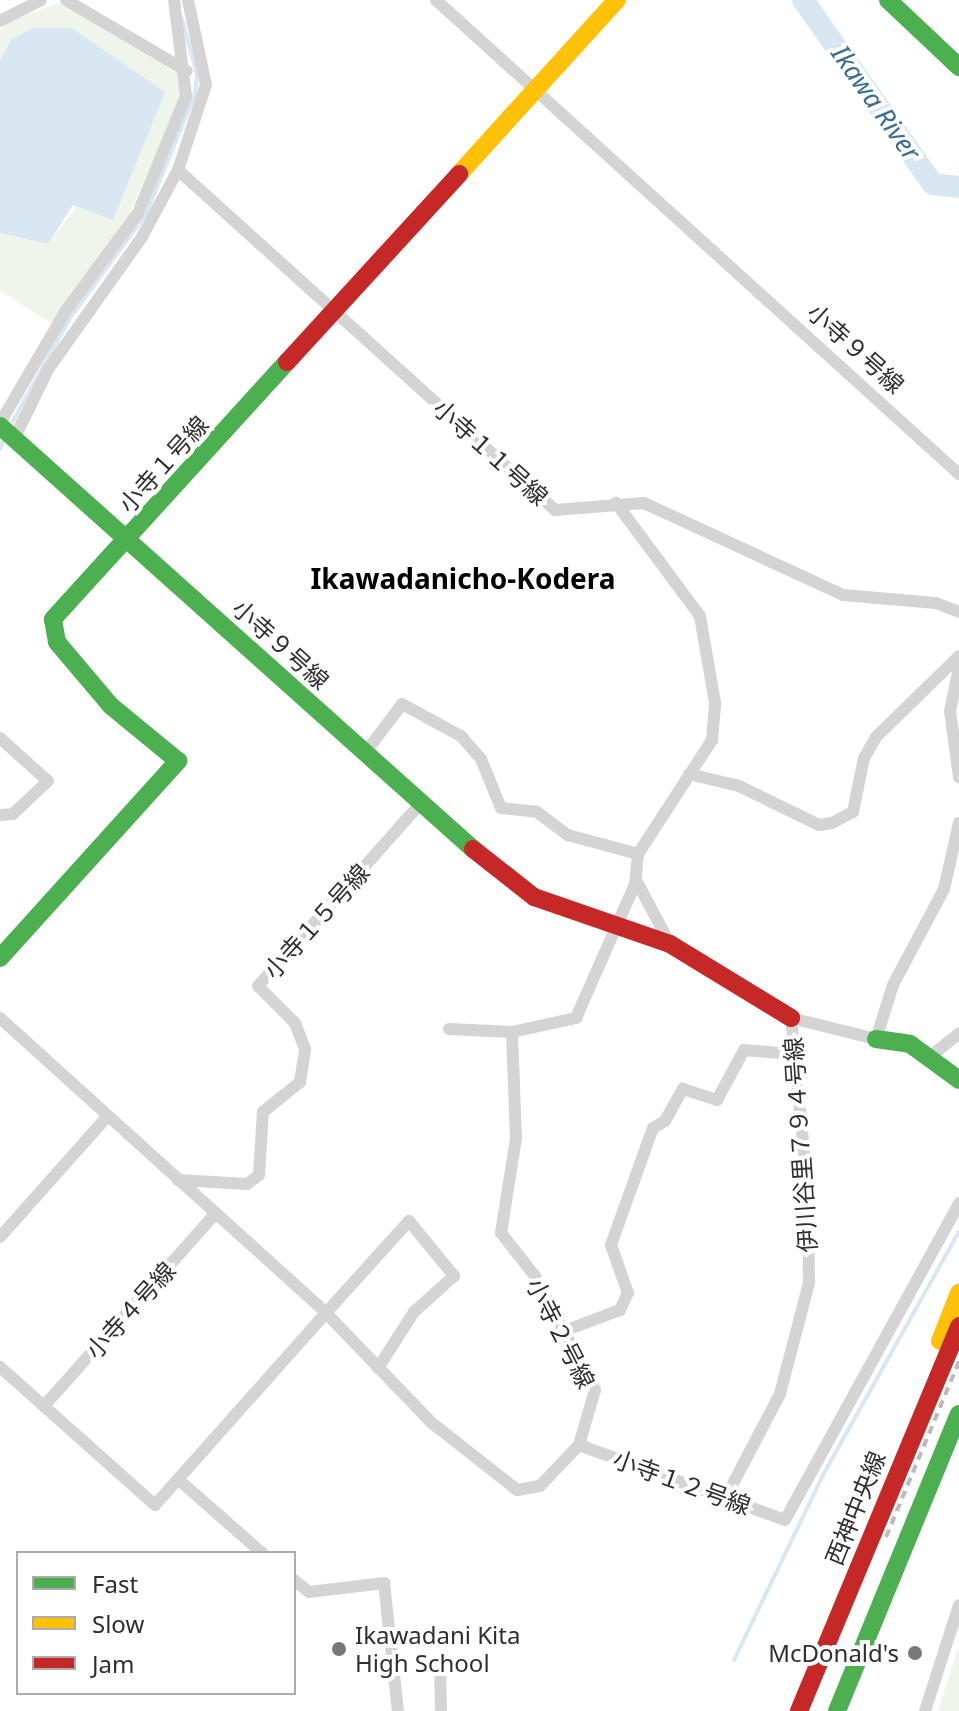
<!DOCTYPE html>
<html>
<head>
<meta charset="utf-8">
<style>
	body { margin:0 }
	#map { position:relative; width:959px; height:1711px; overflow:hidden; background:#fff; font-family:"Noto Sans","Noto Sans JP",sans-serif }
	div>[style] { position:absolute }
	.green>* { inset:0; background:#f0f5ec }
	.water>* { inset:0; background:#d8e7f2 }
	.stream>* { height:4px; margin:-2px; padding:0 2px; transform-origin:2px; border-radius:2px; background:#d8e7f2 }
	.river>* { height:22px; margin:-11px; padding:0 11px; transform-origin:11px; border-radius:11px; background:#d8e7f2 }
	.street>* { height:12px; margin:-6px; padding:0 6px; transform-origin:6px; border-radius:6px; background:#d4d4d4 }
	.fast>* { height:18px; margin:-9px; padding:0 9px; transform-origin:9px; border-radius:9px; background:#4caf50 }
	.slow>* { height:18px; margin:-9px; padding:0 9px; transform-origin:9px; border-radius:9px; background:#ffc107 }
	.jam>* { height:18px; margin:-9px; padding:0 9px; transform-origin:9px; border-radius:9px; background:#c62828 }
	.rail>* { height:4px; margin-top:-2px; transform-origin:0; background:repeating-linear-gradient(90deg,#bbb 0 8px,transparent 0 14px) }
	.dots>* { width:22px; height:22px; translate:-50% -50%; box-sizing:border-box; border:4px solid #fff; border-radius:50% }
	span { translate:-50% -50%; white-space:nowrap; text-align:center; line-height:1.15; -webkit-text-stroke:8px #fff; paint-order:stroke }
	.street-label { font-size:24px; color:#2f2f2f }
	.poi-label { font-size:24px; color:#2f2f2f }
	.left { translate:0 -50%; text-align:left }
	.right { translate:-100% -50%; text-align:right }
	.water-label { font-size:26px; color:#396c95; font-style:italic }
	.quarter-label { font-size:28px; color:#000; font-weight:700 }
	.legend { position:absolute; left:16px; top:1551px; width:280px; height:144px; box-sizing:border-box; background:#fff; border:2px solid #acacac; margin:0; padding:10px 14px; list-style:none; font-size:24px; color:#2f2f2f }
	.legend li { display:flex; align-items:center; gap:16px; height:40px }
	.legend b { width:40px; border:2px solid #acacac }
</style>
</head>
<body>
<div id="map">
	<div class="green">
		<div style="clip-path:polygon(59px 3px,184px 75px,182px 95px,128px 218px,53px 324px,0 291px,0 233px,48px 244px,165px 92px,72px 28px,12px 39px,0 60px,0 31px,9px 21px)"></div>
		<div style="clip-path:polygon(959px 1645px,959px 1711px,938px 1711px)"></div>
	</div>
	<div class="water">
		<div style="clip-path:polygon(33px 28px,72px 28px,165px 92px,113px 220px,73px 205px,48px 244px,0 233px,0 60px,12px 39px)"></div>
	</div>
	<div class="stream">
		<div style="left:13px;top:421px;width:118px;rotate:-61deg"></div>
		<div style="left:70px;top:318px;width:129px;rotate:-53.8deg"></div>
		<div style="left:146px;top:214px;width:130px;rotate:-67.8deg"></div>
		<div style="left:195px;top:94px;width:20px;rotate:-84deg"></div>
		<div style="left:197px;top:74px;width:57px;rotate:-105.3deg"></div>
		<div style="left:0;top:449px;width:11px;rotate:-68deg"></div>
		<div style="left:734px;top:1660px;width:205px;rotate:-64.3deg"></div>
		<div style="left:823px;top:1475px;width:278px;rotate:-60.8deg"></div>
	</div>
	<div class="river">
		<div style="left:803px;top:0;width:225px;rotate:54.8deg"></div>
		<div style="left:933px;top:184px;width:26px;rotate:7deg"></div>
	</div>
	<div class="street">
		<div style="left:66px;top:0;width:140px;rotate:30.4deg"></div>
		<div style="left:436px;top:0;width:706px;rotate:42.19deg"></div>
		<div style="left:0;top:21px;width:46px;rotate:-27.1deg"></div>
		<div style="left:178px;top:170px;width:508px;rotate:42.05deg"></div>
		<div style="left:555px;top:510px;width:89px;rotate:-4.5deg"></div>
		<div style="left:644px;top:503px;width:219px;rotate:24.8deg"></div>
		<div style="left:843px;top:595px;width:93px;rotate:4.9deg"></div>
		<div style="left:936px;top:603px;width:25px;rotate:21deg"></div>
		<div style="left:0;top:423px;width:132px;rotate:-59.6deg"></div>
		<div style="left:67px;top:309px;width:119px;rotate:-53.5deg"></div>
		<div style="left:138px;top:213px;width:126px;rotate:-67.7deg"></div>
		<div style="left:186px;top:96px;width:97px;rotate:-97.1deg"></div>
		<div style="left:14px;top:439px;width:79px;rotate:-63.8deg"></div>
		<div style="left:49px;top:368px;width:161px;rotate:-54.6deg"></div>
		<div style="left:142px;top:237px;width:76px;rotate:-61.8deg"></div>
		<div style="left:178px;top:170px;width:89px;rotate:-71.8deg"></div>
		<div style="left:206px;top:85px;width:87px;rotate:-102deg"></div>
		<div style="left:959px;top:668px;width:44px;rotate:101.8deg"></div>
		<div style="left:950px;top:711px;width:67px;rotate:82.2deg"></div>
		<div style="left:0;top:738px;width:64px;rotate:41.9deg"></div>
		<div style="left:48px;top:781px;width:48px;rotate:136.7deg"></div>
		<div style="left:13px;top:814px;width:13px;rotate:176deg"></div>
		<div style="left:365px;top:753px;width:61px;rotate:-52.9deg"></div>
		<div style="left:402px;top:704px;width:67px;rotate:28.5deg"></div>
		<div style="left:461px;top:736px;width:30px;rotate:49deg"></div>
		<div style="left:481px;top:759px;width:53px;rotate:67.8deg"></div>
		<div style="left:501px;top:808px;width:36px;rotate:6deg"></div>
		<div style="left:537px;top:812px;width:39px;rotate:37deg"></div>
		<div style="left:568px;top:835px;width:73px;rotate:15.2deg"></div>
		<div style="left:689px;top:774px;width:51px;rotate:13.5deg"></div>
		<div style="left:739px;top:786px;width:89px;rotate:26deg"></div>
		<div style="left:819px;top:825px;width:13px;rotate:-9deg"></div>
		<div style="left:832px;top:823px;width:24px;rotate:-28deg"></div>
		<div style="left:853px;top:812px;width:55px;rotate:-78.5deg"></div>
		<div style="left:864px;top:758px;width:24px;rotate:-60deg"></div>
		<div style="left:876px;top:737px;width:116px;rotate:-44.3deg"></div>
		<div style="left:636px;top:880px;width:72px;rotate:62deg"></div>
		<div style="left:0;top:1018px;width:440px;rotate:42.1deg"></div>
		<div style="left:326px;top:1313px;width:257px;rotate:131.7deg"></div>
		<div style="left:155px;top:1505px;width:208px;rotate:-138.3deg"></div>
		<div style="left:449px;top:1029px;width:63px;rotate:2.7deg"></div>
		<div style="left:512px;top:1032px;width:66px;rotate:-12.3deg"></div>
		<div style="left:576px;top:1018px;width:146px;rotate:-66.2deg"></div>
		<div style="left:635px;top:884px;width:30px;rotate:-84deg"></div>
		<div style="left:638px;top:854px;width:136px;rotate:-57deg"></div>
		<div style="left:712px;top:740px;width:37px;rotate:-85deg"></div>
		<div style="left:715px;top:703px;width:88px;rotate:-99.8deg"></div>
		<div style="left:700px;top:616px;width:141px;rotate:-126.6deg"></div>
		<div style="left:931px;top:1056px;width:36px;rotate:-39deg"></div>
		<div style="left:178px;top:1180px;width:69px;rotate:3.3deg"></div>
		<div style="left:247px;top:1184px;width:15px;rotate:-37deg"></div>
		<div style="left:259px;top:1175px;width:63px;rotate:-86.4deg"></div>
		<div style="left:263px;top:1112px;width:48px;rotate:-39deg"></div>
		<div style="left:300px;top:1082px;width:33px;rotate:-81deg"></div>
		<div style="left:305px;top:1049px;width:28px;rotate:-111deg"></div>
		<div style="left:295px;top:1023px;width:52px;rotate:-135deg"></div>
		<div style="left:258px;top:986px;width:242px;rotate:-48.3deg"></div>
		<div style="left:0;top:1237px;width:161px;rotate:-48.3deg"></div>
		<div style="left:564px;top:1331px;width:60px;rotate:-20.6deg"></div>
		<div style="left:620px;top:1310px;width:19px;rotate:-65deg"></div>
		<div style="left:628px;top:1293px;width:51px;rotate:-109.5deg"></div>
		<div style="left:611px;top:1245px;width:124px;rotate:-70.3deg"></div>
		<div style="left:653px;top:1128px;width:14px;rotate:-30deg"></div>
		<div style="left:665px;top:1121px;width:37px;rotate:-61deg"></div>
		<div style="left:683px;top:1089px;width:36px;rotate:18deg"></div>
		<div style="left:717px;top:1100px;width:57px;rotate:-61.6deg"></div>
		<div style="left:744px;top:1050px;width:48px;rotate:4.8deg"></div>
		<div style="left:378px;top:1368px;width:67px;rotate:-57.3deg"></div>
		<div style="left:414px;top:1312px;width:54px;rotate:-42deg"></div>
		<div style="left:454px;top:1276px;width:71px;rotate:-129.3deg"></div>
		<div style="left:409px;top:1221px;width:124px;rotate:132.1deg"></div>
		<div style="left:326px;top:1313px;width:153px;rotate:46.1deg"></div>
		<div style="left:432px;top:1423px;width:108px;rotate:38.2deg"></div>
		<div style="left:517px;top:1490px;width:23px;rotate:-10deg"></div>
		<div style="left:540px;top:1486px;width:57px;rotate:-46.4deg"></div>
		<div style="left:579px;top:1445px;width:57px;rotate:-73.8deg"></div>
		<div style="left:595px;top:1390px;width:129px;rotate:-117.8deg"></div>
		<div style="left:535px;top:1276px;width:55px;rotate:-128.3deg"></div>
		<div style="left:501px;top:1233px;width:96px;rotate:-81deg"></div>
		<div style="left:516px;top:1138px;width:106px;rotate:-92.2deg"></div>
		<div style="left:44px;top:1406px;width:257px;rotate:-48.3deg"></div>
		<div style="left:579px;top:1445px;width:219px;rotate:20deg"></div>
		<div style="left:785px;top:1520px;width:362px;rotate:-61.2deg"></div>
		<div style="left:179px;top:1480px;width:111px;rotate:41.3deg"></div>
		<div style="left:727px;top:1495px;width:114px;rotate:-62.3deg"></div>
		<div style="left:780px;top:1394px;width:115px;rotate:-75.4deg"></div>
		<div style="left:809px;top:1283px;width:90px;rotate:-90.6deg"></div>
		<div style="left:808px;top:1193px;width:176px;rotate:-95.5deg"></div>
		<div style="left:791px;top:1018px;width:88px;rotate:13.9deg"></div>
		<div style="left:876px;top:1039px;width:57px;rotate:-72.5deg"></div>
		<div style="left:893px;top:985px;width:109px;rotate:-62deg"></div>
		<div style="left:944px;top:889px;width:68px;rotate:-77.2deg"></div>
		<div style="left:294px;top:1580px;width:19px;rotate:39deg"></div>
		<div style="left:309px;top:1592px;width:76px;rotate:-6.8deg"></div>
		<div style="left:384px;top:1583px;width:129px;rotate:83.8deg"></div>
		<div style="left:440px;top:1666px;width:45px;rotate:88.7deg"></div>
		<div style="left:925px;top:1711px;width:111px;rotate:-72.2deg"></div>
	</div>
	<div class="fast">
		<div style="left:888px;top:0;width:98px;rotate:43.3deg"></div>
		<div style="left:0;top:426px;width:635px;rotate:41.81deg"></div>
		<div style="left:0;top:958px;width:266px;rotate:-47.9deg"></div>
		<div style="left:178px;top:761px;width:87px;rotate:-140.6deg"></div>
		<div style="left:111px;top:706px;width:84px;rotate:-130.2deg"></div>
		<div style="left:57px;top:642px;width:23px;rotate:-100deg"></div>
		<div style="left:53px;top:619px;width:348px;rotate:-47.7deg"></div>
		<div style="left:876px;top:1039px;width:34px;rotate:8deg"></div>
		<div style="left:910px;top:1044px;width:61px;rotate:36.3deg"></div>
		<div style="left:837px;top:1711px;width:321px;rotate:-67.7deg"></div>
	</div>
	<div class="slow">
		<div style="left:459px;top:174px;width:235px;rotate:-47.8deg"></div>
		<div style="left:940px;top:1341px;width:52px;rotate:-68.4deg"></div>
	</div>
	<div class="jam">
		<div style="left:287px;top:362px;width:255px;rotate:-47.5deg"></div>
		<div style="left:473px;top:849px;width:78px;rotate:38.2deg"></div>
		<div style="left:534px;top:897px;width:144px;rotate:19.1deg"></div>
		<div style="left:670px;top:944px;width:142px;rotate:31.4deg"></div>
		<div style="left:799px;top:1711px;width:417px;rotate:-67.4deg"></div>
	</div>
	<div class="rail">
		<div style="left:886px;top:1537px;width:190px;rotate:-67.4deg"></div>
	</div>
	<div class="dots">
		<div style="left:339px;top:1649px;background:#787878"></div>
		<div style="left:915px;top:1653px;background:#787878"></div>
	</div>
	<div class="street-label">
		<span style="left:856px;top:348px;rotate:42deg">小寺９号線</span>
		<span style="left:491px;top:452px;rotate:42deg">小寺１１号線</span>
		<span style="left:163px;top:464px;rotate:-48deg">小寺１号線</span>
		<span style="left:281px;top:644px;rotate:42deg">小寺９号線</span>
		<span style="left:316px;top:921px;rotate:-48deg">小寺１５号線</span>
		<span style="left:800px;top:1145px;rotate:-94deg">伊川谷里７９４号線</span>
		<span style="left:130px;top:1310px;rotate:-48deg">小寺４号線</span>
		<span style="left:561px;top:1333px;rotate:63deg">小寺２号線</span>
		<span style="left:682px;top:1482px;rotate:20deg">小寺１２号線</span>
		<span style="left:855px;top:1508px;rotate:-68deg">西神中央線</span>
	</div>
	<div class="poi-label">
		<span class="left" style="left:355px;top:1649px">Ikawadani Kita<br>High School</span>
		<span class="right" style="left:899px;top:1653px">McDonald's</span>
	</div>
	<div class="water-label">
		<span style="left:876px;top:103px;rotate:55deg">Ikawa River</span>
	</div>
	<div class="quarter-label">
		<span style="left:463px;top:578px">Ikawadanicho-Kodera</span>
	</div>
	<ul class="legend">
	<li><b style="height:10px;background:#4caf50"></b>Fast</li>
	<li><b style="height:10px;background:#ffc107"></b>Slow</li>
	<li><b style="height:10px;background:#c62828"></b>Jam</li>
	</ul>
</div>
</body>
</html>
